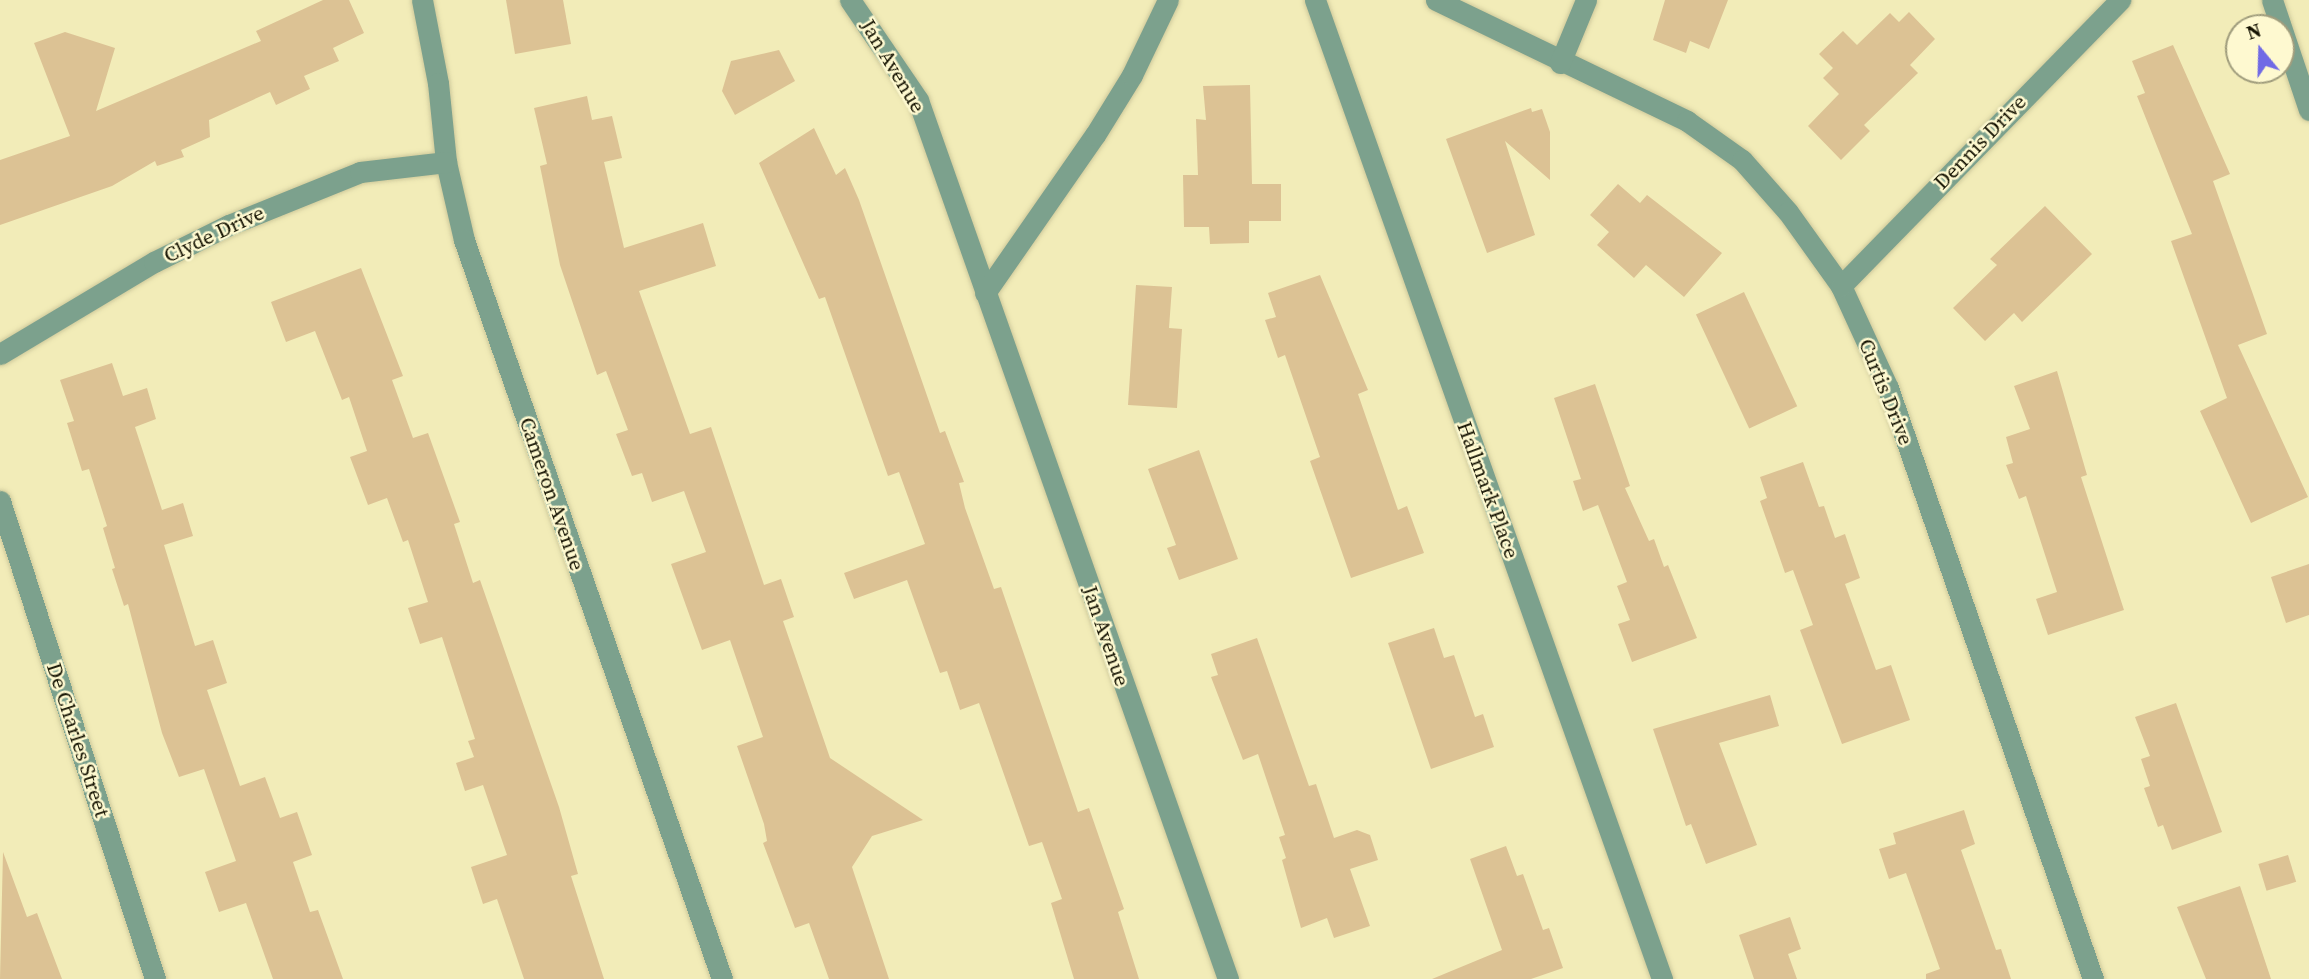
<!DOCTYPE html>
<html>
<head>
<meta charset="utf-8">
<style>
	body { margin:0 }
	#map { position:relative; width:2309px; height:979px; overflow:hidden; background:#f2ecb8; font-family:"Source Serif 4",serif }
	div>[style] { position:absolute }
	.building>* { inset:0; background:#dcc294; transform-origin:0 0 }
	.roads { filter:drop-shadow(0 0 2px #cec99b) drop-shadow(0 0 2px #cec99b) }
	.street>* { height:21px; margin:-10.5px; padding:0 10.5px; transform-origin:10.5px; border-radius:10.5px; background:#7ca18d }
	span { translate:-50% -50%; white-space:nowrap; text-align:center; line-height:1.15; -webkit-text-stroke:5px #fef9d0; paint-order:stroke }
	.street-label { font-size:21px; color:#141201 }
	.north { position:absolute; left:2225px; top:14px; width:70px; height:70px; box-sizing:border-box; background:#fef9d0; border:2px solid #a09d7d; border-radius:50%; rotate:341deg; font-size:19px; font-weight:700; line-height:28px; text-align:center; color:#141201 }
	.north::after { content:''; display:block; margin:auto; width:24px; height:32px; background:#706ae5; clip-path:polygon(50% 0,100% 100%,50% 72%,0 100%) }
</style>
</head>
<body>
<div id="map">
	<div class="building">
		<div style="clip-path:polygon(323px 0,349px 0,364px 33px,333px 48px,339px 61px,304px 76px,310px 89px,276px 105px,270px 92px,209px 120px,210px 137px,181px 150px,184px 157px,157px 166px,155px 161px,112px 186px,0 225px,0 160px,70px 136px,34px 43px,65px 32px,115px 48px,96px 111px,261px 41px,256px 31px)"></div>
		<div style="clip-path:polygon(506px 0,563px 0,571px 44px,515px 54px)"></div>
		<div style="clip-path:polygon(1665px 0,1728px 0,1709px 49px,1690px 41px,1686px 53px,1653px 40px)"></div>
		<div style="clip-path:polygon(1909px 12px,1935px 39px,1910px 65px,1918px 73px,1864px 125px,1870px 131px,1841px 160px,1808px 126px,1839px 94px,1823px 78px,1833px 68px,1819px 54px,1843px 31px,1857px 45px,1890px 13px,1899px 22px)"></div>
		<div style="clip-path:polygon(2173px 45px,2230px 174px,2213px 181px,2267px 334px,2238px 345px,2308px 497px,2251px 523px,2200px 411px,2227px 398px,2171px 241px,2192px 234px,2137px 96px,2145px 93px,2132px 61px)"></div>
		<div style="clip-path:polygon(779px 50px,795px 81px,735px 115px,722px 91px,731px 61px)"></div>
		<div style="clip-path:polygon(1250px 85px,1252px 184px,1281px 184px,1281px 221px,1249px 221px,1249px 243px,1210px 244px,1209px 227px,1184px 227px,1183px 175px,1198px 175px,1196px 119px,1206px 120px,1203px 86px)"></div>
		<div style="clip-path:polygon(587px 96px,592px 120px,612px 116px,622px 158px,604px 162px,624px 248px,703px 223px,716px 266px,639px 291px,690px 434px,711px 427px,764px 585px,781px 579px,794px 617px,783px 621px,830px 758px,923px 820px,872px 836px,852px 867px,889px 979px,829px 979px,809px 923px,795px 928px,763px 843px,767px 841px,764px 824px,737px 746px,763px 737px,730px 640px,702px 650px,671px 564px,706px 552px,684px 491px,652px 502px,642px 473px,632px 476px,616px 434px,628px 430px,606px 371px,597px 375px,560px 265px,540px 166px,547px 164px,534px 108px)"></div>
		<div style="clip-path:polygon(1531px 108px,1532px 112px,1542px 109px,1550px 132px,1550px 180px,1505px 141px,1535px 235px,1487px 253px,1446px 139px)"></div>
		<div style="clip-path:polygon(814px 128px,836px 175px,845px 168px,859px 200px,940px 433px,945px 431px,964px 482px,959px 483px,965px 508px,994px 589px,1001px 587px,1078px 812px,1089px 808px,1124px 909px,1118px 912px,1139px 979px,1074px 979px,1051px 903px,1062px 899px,1042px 842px,1029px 846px,979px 703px,960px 710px,947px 671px,940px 673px,907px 580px,854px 599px,844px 573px,925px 544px,899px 472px,888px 476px,825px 297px,819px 299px,759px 163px)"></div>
		<div style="clip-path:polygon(1618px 184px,1640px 203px,1647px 195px,1722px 253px,1684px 297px,1646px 265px,1634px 278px,1597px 245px,1609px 232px,1590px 215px)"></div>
		<div style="clip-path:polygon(2045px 206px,2092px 254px,2022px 322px,2014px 313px,1985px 341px,1953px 308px,1997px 265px,1990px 259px)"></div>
		<div style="clip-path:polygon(361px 268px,403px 376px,392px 380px,413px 438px,428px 433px,460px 522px,454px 524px,473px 583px,480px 580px,559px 807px,578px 874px,571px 876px,604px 979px,524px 979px,497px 899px,483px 904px,471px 867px,507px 855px,483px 785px,465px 791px,456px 763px,474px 757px,468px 741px,475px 739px,442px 637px,420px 644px,408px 608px,428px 602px,408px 540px,403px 542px,387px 498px,368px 505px,350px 457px,367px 451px,349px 397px,342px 400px,315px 331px,286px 342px,271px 302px)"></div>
		<div style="clip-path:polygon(1320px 275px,1368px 390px,1358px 394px,1398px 510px,1407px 506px,1424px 553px,1351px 578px,1310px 461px,1320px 457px,1285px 355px,1278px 358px,1265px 320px,1276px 317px,1268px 293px)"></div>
		<div style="clip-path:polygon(1136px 285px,1172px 287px,1169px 328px,1182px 329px,1177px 408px,1128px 405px)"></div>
		<div style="left:1744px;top:292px;width:126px;height:53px;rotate:65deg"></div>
		<div style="clip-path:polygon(112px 363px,123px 396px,147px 388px,156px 419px,135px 427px,162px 510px,183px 503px,193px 536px,164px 545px,195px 646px,213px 640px,227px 683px,207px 690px,240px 786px,265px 777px,280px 818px,297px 812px,312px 855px,293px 862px,310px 912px,318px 910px,343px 979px,273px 979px,246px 903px,219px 912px,205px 872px,236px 861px,204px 769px,179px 777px,162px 733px,128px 604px,124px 606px,112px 569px,115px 568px,103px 528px,107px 526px,89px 469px,82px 471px,67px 423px,74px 421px,60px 380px)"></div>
		<div style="clip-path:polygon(2057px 371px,2087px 475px,2081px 477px,2124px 610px,2048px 635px,2036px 599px,2057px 592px,2026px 496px,2019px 499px,2006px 465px,2013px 463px,2006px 437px,2030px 429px,2014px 386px)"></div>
		<div style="clip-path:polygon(1595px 384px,1630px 486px,1625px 488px,1649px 541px,1654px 539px,1664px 567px,1668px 565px,1697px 638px,1632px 662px,1618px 624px,1630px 620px,1617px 586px,1627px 582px,1598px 505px,1583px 511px,1573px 481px,1581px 479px,1554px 398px)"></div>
		<div style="clip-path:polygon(1199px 450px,1238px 559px,1179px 580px,1167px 548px,1176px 545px,1148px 469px)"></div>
		<div style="clip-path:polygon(1803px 462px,1819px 507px,1824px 506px,1835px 538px,1845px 534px,1860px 578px,1845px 584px,1876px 670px,1891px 665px,1910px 720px,1842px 744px,1800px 630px,1813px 625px,1793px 570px,1785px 573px,1760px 501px,1767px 498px,1760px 477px)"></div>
		<div style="clip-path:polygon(2309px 564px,2309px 615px,2286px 623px,2271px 577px)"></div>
		<div style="clip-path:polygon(1434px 628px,1444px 658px,1454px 655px,1475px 717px,1483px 714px,1494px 747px,1431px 769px,1388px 643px)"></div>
		<div style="clip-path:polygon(1257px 638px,1309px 786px,1316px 784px,1334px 838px,1357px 830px,1370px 835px,1378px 860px,1350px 869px,1370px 926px,1334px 938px,1327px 918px,1301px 928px,1282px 860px,1286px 858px,1279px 837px,1285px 835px,1258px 754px,1243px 760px,1211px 677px,1218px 675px,1211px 654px)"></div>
		<div style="clip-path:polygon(1770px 695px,1779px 726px,1719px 743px,1757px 845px,1706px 864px,1691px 824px,1686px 826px,1653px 729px)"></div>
		<div style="clip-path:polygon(2176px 703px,2222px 832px,2172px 850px,2163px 825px,2158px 827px,2144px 788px,2150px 786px,2141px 759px,2150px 756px,2135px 717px)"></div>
		<div style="clip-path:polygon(1964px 810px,1975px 844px,1961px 850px,1996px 950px,2001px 949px,2011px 979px,1926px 979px,1926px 974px,1940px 969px,1906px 873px,1889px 879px,1879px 849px,1896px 844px,1893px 833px)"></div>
		<div style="clip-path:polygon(1506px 846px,1517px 876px,1523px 874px,1543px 930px,1549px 928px,1563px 968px,1531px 979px,1432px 979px,1502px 950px,1470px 859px)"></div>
		<div style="clip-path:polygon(3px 852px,27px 917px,37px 913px,62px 979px,0 979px)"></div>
		<div style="left:2288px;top:855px;width:28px;height:31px;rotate:73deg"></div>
		<div style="clip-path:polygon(2240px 886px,2271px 979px,2206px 979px,2177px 907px)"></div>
		<div style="clip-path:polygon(1790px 917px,1801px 949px,1788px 954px,1797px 979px,1754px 979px,1739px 935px)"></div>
	</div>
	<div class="roads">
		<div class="street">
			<div style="left:422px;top:0;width:85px;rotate:79.1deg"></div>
			<div style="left:438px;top:83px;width:79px;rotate:84.2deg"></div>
			<div style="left:446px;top:162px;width:80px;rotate:77deg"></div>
			<div style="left:464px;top:240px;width:783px;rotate:70.75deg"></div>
			<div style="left:850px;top:0;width:121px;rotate:55.8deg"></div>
			<div style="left:918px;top:100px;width:932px;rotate:70.57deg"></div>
			<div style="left:1315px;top:0;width:1039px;rotate:70.48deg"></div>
			<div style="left:1436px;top:0;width:279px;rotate:25.7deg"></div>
			<div style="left:1687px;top:121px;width:67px;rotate:35.3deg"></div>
			<div style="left:1742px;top:160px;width:69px;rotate:48.5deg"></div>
			<div style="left:1788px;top:212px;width:91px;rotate:54.4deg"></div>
			<div style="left:1841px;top:286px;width:112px;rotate:65.3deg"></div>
			<div style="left:1888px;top:388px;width:626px;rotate:70.87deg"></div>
			<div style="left:2272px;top:0;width:116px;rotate:71.4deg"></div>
			<div style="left:1560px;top:63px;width:68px;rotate:-67.6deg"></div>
			<div style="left:1841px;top:286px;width:400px;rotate:-45.7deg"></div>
			<div style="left:985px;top:293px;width:193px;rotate:-55.2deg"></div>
			<div style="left:1095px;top:135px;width:70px;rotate:-58.3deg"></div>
			<div style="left:1132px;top:75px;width:83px;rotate:-64.4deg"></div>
			<div style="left:0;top:354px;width:179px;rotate:-30.9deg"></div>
			<div style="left:154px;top:262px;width:84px;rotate:-26.3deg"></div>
			<div style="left:229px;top:225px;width:141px;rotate:-22deg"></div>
			<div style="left:360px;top:172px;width:87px;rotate:-6.6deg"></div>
			<div style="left:0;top:501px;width:503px;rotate:72.03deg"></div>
		</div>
	</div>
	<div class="street-label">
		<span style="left:893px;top:66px;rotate:59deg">Jan Avenue</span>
		<span style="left:1980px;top:142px;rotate:-46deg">Dennis Drive</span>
		<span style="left:214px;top:234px;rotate:-25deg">Clyde Drive</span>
		<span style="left:1886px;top:392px;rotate:68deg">Curtis Drive</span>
		<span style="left:1488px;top:490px;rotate:70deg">Hallmark Place</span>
		<span style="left:552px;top:494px;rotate:71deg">Cameron Avenue</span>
		<span style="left:1106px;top:636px;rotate:71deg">Jan Avenue</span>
		<span style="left:78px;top:740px;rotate:72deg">De Charles Street</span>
	</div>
	<div class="north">N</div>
</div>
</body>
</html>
